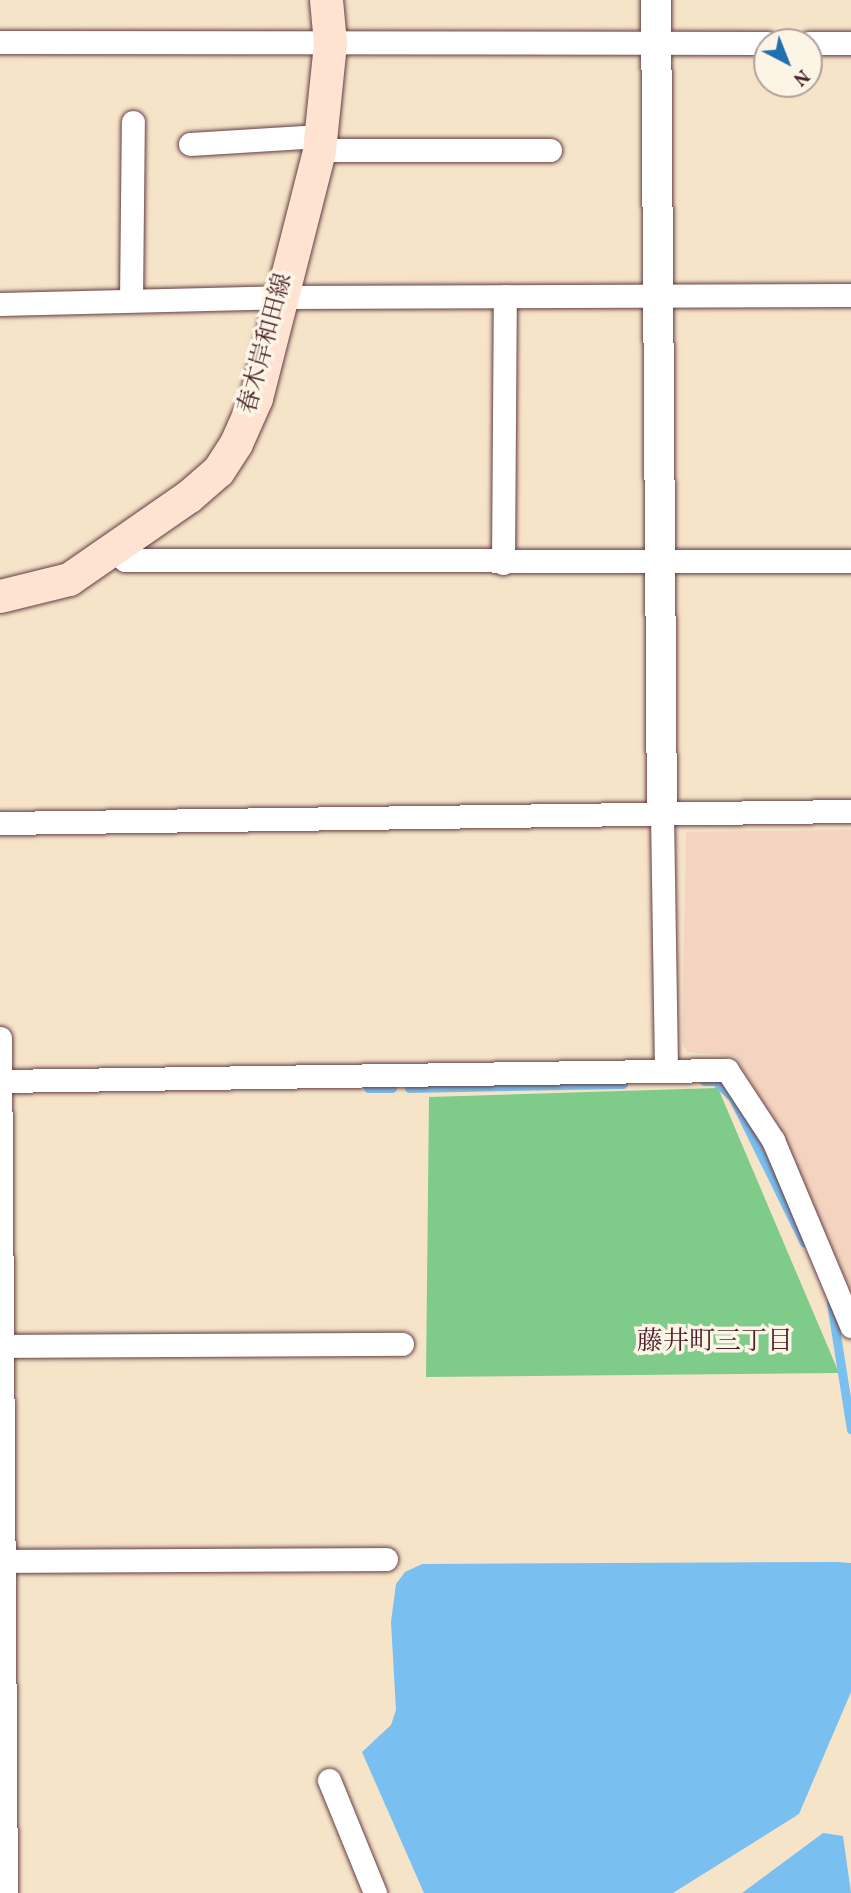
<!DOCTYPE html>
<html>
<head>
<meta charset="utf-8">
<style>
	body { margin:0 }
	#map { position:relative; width:851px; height:1893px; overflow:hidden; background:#f6e4c9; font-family:Vollkorn,"Noto Serif JP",serif }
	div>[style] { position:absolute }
	.built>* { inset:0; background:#f4d3c0 }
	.green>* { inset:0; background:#7fcc8a }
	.water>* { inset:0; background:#79bff0 }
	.stream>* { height:9px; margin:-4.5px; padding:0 4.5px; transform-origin:4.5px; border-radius:4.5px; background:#79bff0 }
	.roads { filter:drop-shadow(0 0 2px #643d43) drop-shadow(0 0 2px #643d43) }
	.minor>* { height:23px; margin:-11.5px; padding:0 11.5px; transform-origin:11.5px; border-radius:11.5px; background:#fff }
	.tertiary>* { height:30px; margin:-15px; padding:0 15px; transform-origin:15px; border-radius:15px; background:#fff }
	.secondary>* { height:33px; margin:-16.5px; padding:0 16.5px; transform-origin:16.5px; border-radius:16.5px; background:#fee3d2 }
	span { translate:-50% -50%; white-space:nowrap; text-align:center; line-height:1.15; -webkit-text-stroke:7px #fcf5e5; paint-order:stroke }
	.street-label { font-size:24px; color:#4a1f2b }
	.neighbourhood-label { font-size:26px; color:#4a1f2b }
	.north { position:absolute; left:753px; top:28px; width:70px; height:70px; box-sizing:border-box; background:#fcf5e5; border:2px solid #b59f9b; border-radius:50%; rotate:138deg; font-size:19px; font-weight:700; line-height:28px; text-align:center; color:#4a1f2b }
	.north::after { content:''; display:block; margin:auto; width:24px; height:32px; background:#1f6fb2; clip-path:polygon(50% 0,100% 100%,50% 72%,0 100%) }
</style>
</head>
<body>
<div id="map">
	<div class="built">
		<div style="clip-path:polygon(851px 830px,851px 1292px,782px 1132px,735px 1056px,687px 1052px,682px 1041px,686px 832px)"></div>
	</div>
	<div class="green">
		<div style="clip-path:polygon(718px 1088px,839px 1373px,426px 1377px,429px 1097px)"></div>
	</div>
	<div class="water">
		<div style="clip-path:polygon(838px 1562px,851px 1563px,851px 1692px,799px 1814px,673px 1893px,424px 1893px,362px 1752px,391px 1725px,396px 1710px,391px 1622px,396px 1584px,405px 1572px,422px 1564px)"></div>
		<div style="clip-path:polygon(823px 1833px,843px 1836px,851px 1893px,742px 1893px)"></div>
	</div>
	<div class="stream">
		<div style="left:704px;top:1081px;width:11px"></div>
		<div style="left:715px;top:1081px;width:25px;rotate:43deg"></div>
		<div style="left:733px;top:1098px;width:161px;rotate:63.8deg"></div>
		<div style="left:368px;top:1088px;width:24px"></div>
		<div style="left:409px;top:1088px;width:214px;rotate:-1.1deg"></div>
		<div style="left:831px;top:1303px;width:128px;rotate:81deg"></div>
	</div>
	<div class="roads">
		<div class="minor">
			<div style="left:0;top:42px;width:767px;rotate:0.07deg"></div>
			<div style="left:809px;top:43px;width:42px"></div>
			<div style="left:190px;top:144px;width:130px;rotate:-3.5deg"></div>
			<div style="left:319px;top:150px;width:231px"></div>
			<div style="left:131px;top:300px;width:178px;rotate:-89.4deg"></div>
			<div style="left:0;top:304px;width:280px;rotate:-1.4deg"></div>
			<div style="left:280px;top:297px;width:571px;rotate:-0.2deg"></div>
			<div style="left:113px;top:549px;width:16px;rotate:43deg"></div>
			<div style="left:125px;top:560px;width:726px;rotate:0.08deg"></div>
			<div style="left:503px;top:563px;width:267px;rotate:-89.6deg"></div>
			<div style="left:662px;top:814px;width:256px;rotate:89.1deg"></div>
			<div style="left:0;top:823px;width:851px;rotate:-0.81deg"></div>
			<div style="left:0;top:1038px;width:855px;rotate:89.6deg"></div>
			<div style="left:0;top:1081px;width:727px;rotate:-0.87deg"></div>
			<div style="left:727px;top:1070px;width:84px;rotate:56.7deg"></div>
			<div style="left:773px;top:1140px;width:202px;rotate:67.2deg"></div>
			<div style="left:0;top:1346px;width:402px;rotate:-0.3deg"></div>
			<div style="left:0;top:1561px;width:386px;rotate:-0.3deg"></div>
			<div style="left:329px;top:1780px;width:122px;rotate:67.8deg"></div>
		</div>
		<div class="tertiary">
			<div style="left:656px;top:0;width:814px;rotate:89.58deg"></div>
		</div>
		<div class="secondary">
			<div style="left:0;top:596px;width:71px;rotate:-13.8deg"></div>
			<div style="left:69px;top:579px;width:146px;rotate:-34.7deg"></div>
			<div style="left:189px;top:496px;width:38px;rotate:-41deg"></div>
			<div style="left:218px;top:471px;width:33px;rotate:-57deg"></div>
			<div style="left:236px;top:443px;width:49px;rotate:-66deg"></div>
			<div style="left:256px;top:398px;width:256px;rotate:-75.7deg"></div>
			<div style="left:319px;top:150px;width:108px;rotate:-84.1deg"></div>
			<div style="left:330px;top:43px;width:43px;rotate:-95.3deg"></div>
		</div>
	</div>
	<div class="street-label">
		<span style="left:267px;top:344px;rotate:-75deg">春木岸和田線</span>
	</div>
	<div class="neighbourhood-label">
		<span style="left:715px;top:1343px">藤井町三丁目</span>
	</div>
	<div class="north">N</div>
</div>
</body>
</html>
